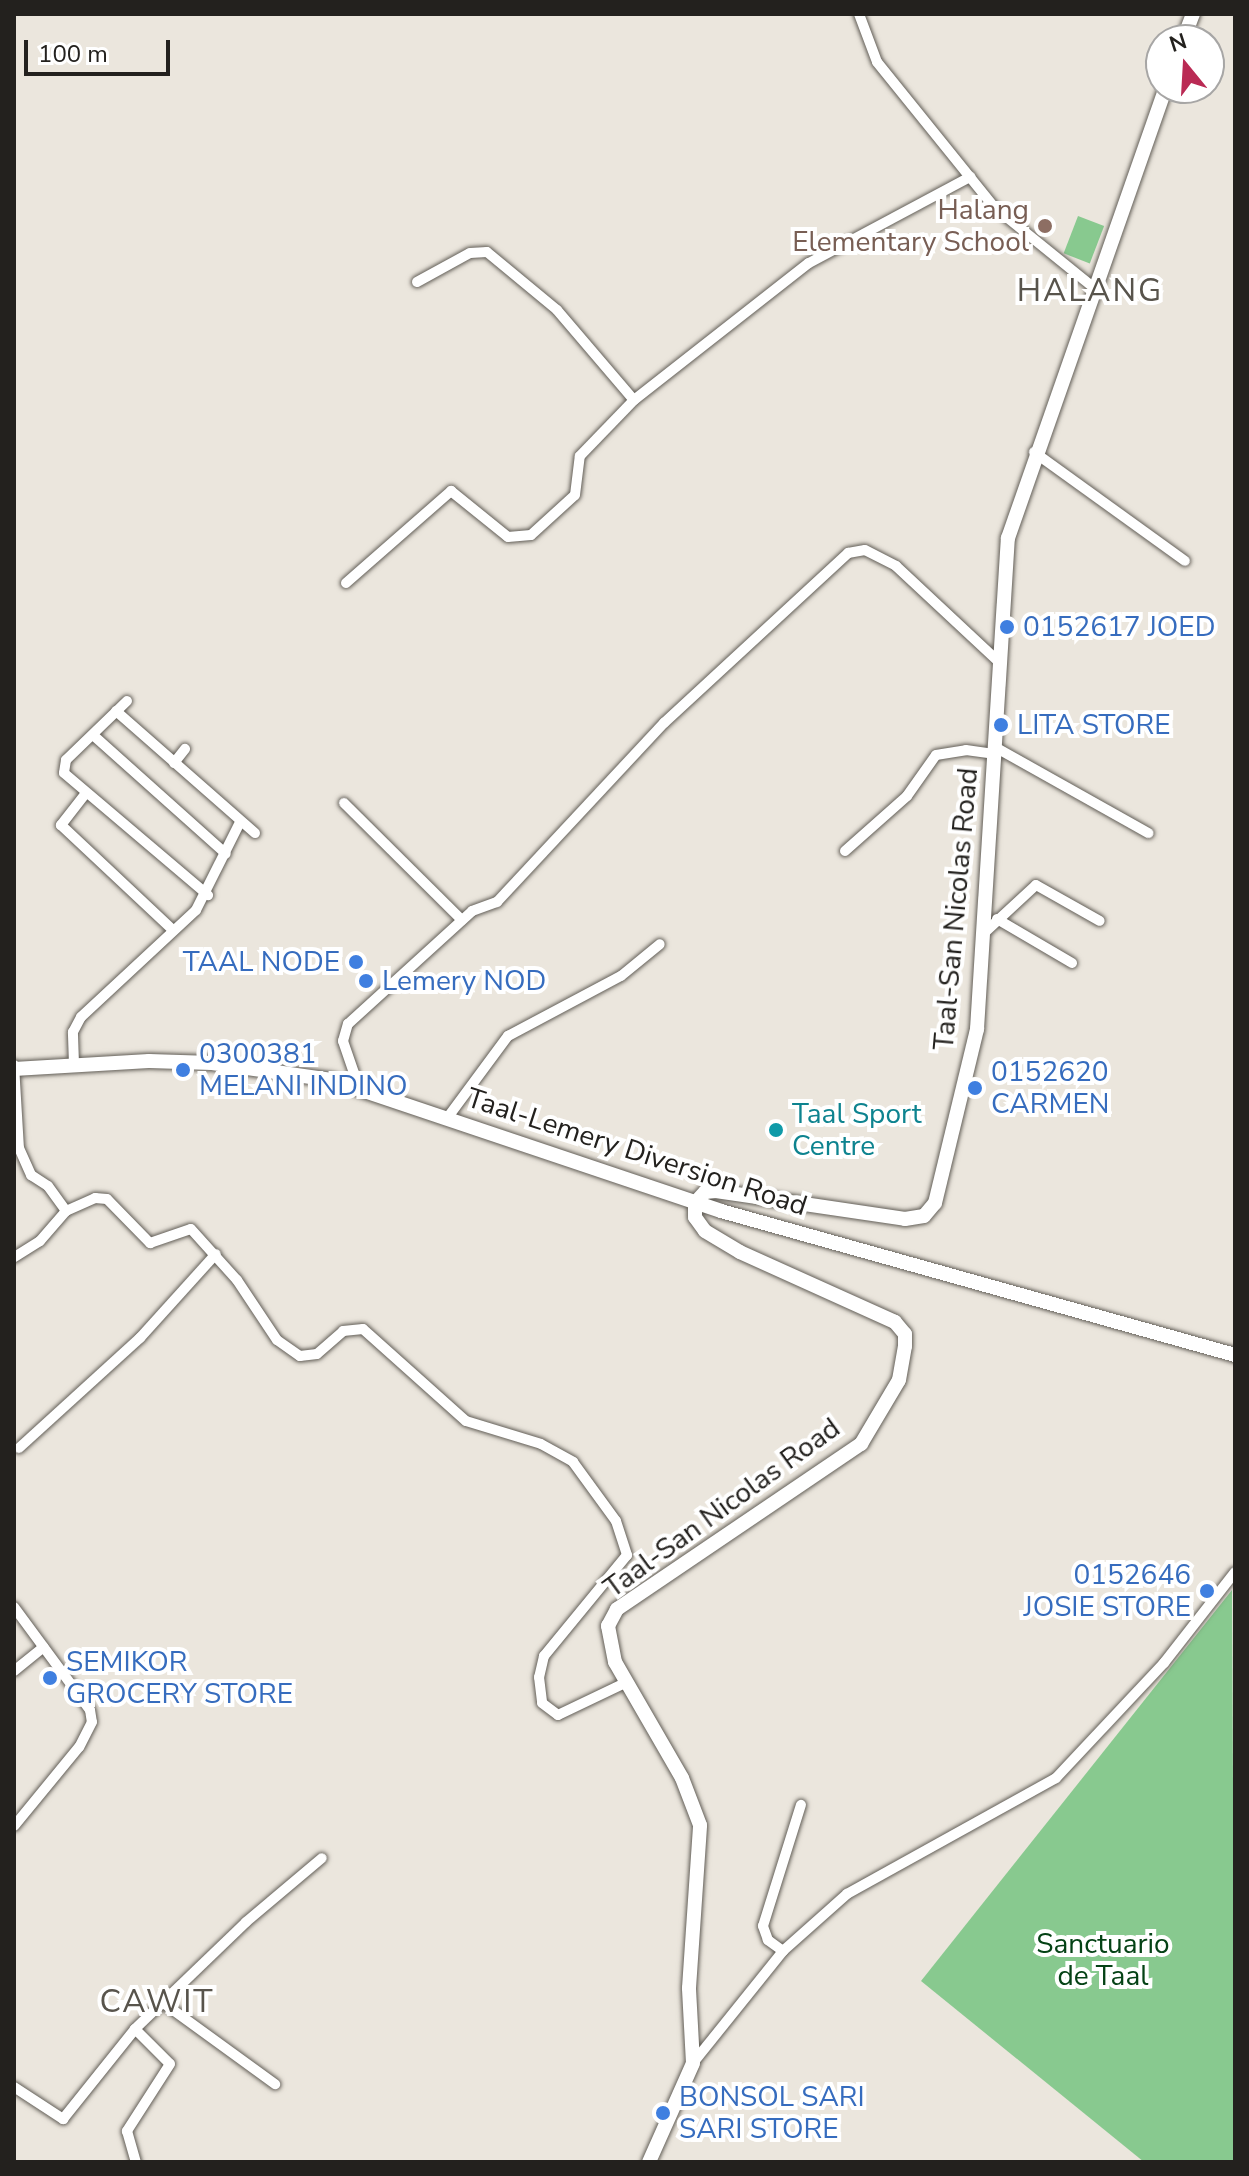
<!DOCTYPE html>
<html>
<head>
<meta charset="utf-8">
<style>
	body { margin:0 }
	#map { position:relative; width:1249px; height:2176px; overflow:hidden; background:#ebe6dd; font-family:"Nunito Sans",sans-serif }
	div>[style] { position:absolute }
	.green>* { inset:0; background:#88c98f; transform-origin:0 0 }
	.roads { filter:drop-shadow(0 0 2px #625e57) drop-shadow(0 0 2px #625e57) }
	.minor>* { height:10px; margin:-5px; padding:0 5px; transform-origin:5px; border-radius:5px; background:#fff }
	.major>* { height:14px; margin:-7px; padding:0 7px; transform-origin:7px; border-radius:7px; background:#fff }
	.dots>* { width:22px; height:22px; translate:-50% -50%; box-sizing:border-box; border:4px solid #fff; border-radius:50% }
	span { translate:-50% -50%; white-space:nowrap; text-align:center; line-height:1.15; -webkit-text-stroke:8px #fff; paint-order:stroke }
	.education-label { font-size:28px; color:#785e54 }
	.right { translate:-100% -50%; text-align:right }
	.shop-label { font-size:28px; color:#366cbe }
	.left { translate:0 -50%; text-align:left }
	.street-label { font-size:28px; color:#23211e }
	.culture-label { font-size:28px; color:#0d838f }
	.park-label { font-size:28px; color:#044215 }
	.quarter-label { font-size:32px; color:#58544c; letter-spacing:2px }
	.frame { position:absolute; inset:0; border:16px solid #23211e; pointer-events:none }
	.north { position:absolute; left:1145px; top:24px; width:80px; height:80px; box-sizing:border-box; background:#fff; border:2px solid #a7a6a5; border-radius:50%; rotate:342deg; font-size:22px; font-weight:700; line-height:32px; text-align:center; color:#23211e }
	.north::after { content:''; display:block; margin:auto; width:28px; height:36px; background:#ba2a54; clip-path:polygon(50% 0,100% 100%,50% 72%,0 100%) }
	.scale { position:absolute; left:24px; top:40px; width:146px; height:36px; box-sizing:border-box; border:4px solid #23211e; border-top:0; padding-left:10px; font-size:24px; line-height:28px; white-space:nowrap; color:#23211e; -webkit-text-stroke:6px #fff; paint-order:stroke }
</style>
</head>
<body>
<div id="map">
	<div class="green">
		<div style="left:1078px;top:216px;width:28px;height:40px;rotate:21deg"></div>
		<div style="clip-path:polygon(1232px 1590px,1235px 2162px,1144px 2162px,921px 1981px)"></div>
	</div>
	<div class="roads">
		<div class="minor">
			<div style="left:859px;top:14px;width:51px;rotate:69.4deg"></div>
			<div style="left:877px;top:62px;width:185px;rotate:51.1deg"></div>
			<div style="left:993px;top:206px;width:129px;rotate:39deg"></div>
			<div style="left:417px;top:282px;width:60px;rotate:-28.7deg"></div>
			<div style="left:470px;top:253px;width:17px;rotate:-3deg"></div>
			<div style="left:487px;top:252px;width:91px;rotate:39.6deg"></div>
			<div style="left:557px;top:310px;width:118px;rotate:49.5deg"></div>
			<div style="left:634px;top:400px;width:222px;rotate:-38.1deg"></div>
			<div style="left:809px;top:263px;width:183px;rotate:-28.1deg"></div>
			<div style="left:1034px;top:452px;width:186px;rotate:35.8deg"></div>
			<div style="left:346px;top:583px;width:140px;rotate:-41.2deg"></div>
			<div style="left:451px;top:491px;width:73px;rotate:38.9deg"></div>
			<div style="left:508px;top:537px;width:23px;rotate:-5deg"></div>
			<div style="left:531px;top:535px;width:59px;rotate:-42.3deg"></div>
			<div style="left:575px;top:495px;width:39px;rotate:-83deg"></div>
			<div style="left:580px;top:456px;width:78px;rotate:-46deg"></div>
			<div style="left:127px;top:701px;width:85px;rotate:136deg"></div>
			<div style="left:66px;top:760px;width:13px;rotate:99deg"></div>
			<div style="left:64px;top:773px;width:189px;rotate:40.3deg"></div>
			<div style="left:116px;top:711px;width:185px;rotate:41.3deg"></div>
			<div style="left:93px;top:735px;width:178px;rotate:41.8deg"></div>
			<div style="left:995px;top:747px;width:176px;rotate:29.3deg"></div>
			<div style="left:174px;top:763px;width:18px;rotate:-52deg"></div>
			<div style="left:86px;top:793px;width:41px;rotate:128deg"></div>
			<div style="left:61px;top:825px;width:154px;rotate:43.2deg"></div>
			<div style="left:344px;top:803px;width:166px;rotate:44.8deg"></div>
			<div style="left:845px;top:851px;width:83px;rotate:-41.6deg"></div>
			<div style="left:907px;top:796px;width:50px;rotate:-54.7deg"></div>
			<div style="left:936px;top:755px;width:30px;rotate:-9deg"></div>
			<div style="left:966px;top:750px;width:28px;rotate:8deg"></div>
			<div style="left:997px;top:919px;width:87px;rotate:30.4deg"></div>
			<div style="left:983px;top:934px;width:72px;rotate:-42.8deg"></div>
			<div style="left:1036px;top:885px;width:73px;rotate:29.4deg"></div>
			<div style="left:74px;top:1064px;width:32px;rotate:-92deg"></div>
			<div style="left:73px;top:1032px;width:17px;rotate:-62deg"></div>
			<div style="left:81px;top:1017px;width:157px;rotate:-42.9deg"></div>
			<div style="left:196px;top:910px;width:98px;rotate:-63.4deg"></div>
			<div style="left:14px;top:1065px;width:83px;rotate:86.6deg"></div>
			<div style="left:19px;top:1148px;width:30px;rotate:66deg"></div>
			<div style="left:31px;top:1175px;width:20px;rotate:33deg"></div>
			<div style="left:48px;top:1186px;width:31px;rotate:54deg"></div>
			<div style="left:66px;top:1211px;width:40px;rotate:131deg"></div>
			<div style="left:40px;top:1241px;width:31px;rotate:148deg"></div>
			<div style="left:352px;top:1086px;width:13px;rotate:-81deg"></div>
			<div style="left:354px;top:1073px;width:34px;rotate:-109deg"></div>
			<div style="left:343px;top:1041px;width:18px;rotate:-74deg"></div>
			<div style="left:348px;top:1024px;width:168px;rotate:-42.3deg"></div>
			<div style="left:472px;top:911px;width:27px;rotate:-20deg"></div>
			<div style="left:497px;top:902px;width:245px;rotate:-47deg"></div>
			<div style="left:664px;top:723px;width:251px;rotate:-42.7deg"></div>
			<div style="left:848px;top:553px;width:17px;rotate:-10deg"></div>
			<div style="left:865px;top:550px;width:35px;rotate:27deg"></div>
			<div style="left:896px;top:566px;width:142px;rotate:43deg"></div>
			<div style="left:448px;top:1117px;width:101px;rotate:-53.5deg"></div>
			<div style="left:508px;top:1036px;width:128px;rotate:-28deg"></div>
			<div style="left:621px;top:976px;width:50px;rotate:-39.4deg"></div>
			<div style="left:66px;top:1211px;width:32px;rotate:-24deg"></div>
			<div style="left:95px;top:1198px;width:12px;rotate:5deg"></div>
			<div style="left:107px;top:1199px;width:62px;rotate:45.7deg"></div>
			<div style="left:150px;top:1243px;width:43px;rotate:-18.9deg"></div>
			<div style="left:191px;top:1229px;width:69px;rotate:48deg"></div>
			<div style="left:237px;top:1280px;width:72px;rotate:56.3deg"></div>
			<div style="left:277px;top:1340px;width:28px;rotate:35deg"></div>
			<div style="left:300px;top:1356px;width:17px;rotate:-7deg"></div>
			<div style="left:317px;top:1354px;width:35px;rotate:-41deg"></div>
			<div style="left:343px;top:1331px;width:20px;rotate:-6deg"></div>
			<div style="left:363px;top:1329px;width:138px;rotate:41.8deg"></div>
			<div style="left:466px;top:1421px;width:78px;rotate:17deg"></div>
			<div style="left:541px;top:1444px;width:37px;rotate:29deg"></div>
			<div style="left:573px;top:1462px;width:73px;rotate:53.9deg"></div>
			<div style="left:616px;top:1521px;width:36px;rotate:72deg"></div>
			<div style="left:627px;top:1555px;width:131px;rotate:129.4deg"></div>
			<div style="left:544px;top:1656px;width:22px;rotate:103deg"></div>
			<div style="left:539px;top:1677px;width:26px;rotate:83deg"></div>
			<div style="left:542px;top:1703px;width:20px;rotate:37deg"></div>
			<div style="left:558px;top:1715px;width:76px;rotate:-25.6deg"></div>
			<div style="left:19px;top:1448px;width:164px;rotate:-42.3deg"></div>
			<div style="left:140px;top:1338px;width:113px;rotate:-47.9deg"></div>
			<div style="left:14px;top:1607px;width:128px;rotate:53.6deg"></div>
			<div style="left:90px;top:1710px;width:12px;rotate:81deg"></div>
			<div style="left:92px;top:1722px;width:28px;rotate:117deg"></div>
			<div style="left:79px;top:1747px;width:102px;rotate:129.4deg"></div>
			<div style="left:14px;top:1671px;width:38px;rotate:-39deg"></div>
			<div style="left:783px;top:1951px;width:19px;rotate:-144deg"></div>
			<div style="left:768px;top:1940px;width:15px;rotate:-110deg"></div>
			<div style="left:763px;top:1926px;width:127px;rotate:-72.6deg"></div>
			<div style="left:162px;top:2002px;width:140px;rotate:36deg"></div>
			<div style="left:135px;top:2029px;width:49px;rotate:45deg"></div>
			<div style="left:170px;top:2064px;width:80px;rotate:122.7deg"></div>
			<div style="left:127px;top:2131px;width:32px;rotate:74deg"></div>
			<div style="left:693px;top:2063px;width:144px;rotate:-51.2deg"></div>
			<div style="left:783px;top:1951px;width:86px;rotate:-41.7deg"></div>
			<div style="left:847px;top:1894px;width:239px;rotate:-29deg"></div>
			<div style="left:1056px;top:1778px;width:158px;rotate:-46.8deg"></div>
			<div style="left:1164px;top:1663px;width:115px;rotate:-52deg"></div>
			<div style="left:14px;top:2087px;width:59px;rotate:33.1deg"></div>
			<div style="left:63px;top:2119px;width:115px;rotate:-51.3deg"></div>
			<div style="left:135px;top:2029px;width:154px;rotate:-43.9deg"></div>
			<div style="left:246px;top:1922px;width:99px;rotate:-40.1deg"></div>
		</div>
		<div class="major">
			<div style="left:1183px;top:40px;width:28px;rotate:-69deg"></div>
			<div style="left:14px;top:1069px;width:135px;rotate:-3.4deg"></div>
			<div style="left:149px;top:1061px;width:63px;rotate:1.8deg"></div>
			<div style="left:212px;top:1063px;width:121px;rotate:8.1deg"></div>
			<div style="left:332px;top:1080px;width:410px;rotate:18.6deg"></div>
			<div style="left:721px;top:1211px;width:534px;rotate:15.65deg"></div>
			<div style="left:649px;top:2162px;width:108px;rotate:-66deg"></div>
			<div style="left:693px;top:2063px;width:75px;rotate:-93.1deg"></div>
			<div style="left:689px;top:1988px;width:163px;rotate:-86.1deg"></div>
			<div style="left:700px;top:1825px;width:50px;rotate:-111deg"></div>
			<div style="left:682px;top:1778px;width:134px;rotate:-120deg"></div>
			<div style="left:615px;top:1662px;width:37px;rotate:-101deg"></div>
			<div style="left:608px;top:1626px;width:19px;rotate:-62deg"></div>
			<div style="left:617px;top:1609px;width:295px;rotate:-34.1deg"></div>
			<div style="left:861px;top:1444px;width:74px;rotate:-59.3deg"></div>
			<div style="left:899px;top:1380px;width:35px;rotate:-80deg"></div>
			<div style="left:905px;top:1346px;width:12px;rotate:-90deg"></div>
			<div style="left:905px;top:1334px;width:16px;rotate:-130deg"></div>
			<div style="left:895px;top:1322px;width:170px;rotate:-155.7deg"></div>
			<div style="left:740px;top:1252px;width:41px;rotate:-149deg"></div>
			<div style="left:705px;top:1231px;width:17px;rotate:-126deg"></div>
			<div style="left:695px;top:1217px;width:14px;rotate:-90deg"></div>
			<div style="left:695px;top:1203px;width:15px;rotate:-48deg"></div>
			<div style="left:705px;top:1192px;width:11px;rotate:-5deg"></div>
			<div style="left:716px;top:1191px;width:191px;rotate:8.4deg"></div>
			<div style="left:905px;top:1219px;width:19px;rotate:-9deg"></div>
			<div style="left:924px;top:1216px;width:17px;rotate:-50deg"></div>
			<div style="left:935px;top:1203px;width:179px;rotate:-76.4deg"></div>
			<div style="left:977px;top:1029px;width:492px;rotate:-86.4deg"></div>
			<div style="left:1008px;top:538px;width:477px;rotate:-70.7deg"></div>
		</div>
	</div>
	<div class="dots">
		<div style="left:1045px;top:226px;background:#8d6e63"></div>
		<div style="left:1007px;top:627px;background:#3f7fe0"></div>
		<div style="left:1001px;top:725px;background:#3f7fe0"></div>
		<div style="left:356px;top:962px;background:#3f7fe0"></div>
		<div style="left:366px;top:981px;background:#3f7fe0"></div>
		<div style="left:183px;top:1070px;background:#3f7fe0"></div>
		<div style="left:975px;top:1088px;background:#3f7fe0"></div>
		<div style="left:776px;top:1130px;background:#0f9aa8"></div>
		<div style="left:1207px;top:1591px;background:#3f7fe0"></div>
		<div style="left:50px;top:1678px;background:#3f7fe0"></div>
		<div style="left:663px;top:2113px;background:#3f7fe0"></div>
	</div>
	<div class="education-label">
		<span class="right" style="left:1029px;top:226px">Halang<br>Elementary School</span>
	</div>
	<div class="shop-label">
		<span class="left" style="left:1023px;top:627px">0152617 JOED</span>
		<span class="left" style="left:1017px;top:725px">LITA STORE</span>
		<span class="right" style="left:340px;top:962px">TAAL NODE</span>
		<span class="left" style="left:382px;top:981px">Lemery NOD</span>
		<span class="left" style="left:199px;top:1070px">0300381<br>MELANI INDINO</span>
		<span class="left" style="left:991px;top:1088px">0152620<br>CARMEN</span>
		<span class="right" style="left:1191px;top:1591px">0152646<br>JOSIE STORE</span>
		<span class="left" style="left:66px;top:1678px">SEMIKOR<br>GROCERY STORE</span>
		<span class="left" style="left:679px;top:2113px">BONSOL SARI<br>SARI STORE</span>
	</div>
	<div class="street-label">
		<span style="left:956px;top:909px;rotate:-85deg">Taal-San Nicolas Road</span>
		<span style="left:637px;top:1152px;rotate:18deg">Taal-Lemery Diversion Road</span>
		<span style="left:722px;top:1508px;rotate:-36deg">Taal-San Nicolas Road</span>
	</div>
	<div class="culture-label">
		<span class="left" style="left:792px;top:1130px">Taal Sport<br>Centre</span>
	</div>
	<div class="park-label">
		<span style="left:1103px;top:1960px">Sanctuario<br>de Taal</span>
	</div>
	<div class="quarter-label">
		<span style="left:1090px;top:291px">HALANG</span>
		<span style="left:157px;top:2002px">CAWIT</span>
	</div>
	<div class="frame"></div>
	<div class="north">N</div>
	<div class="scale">100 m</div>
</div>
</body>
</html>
